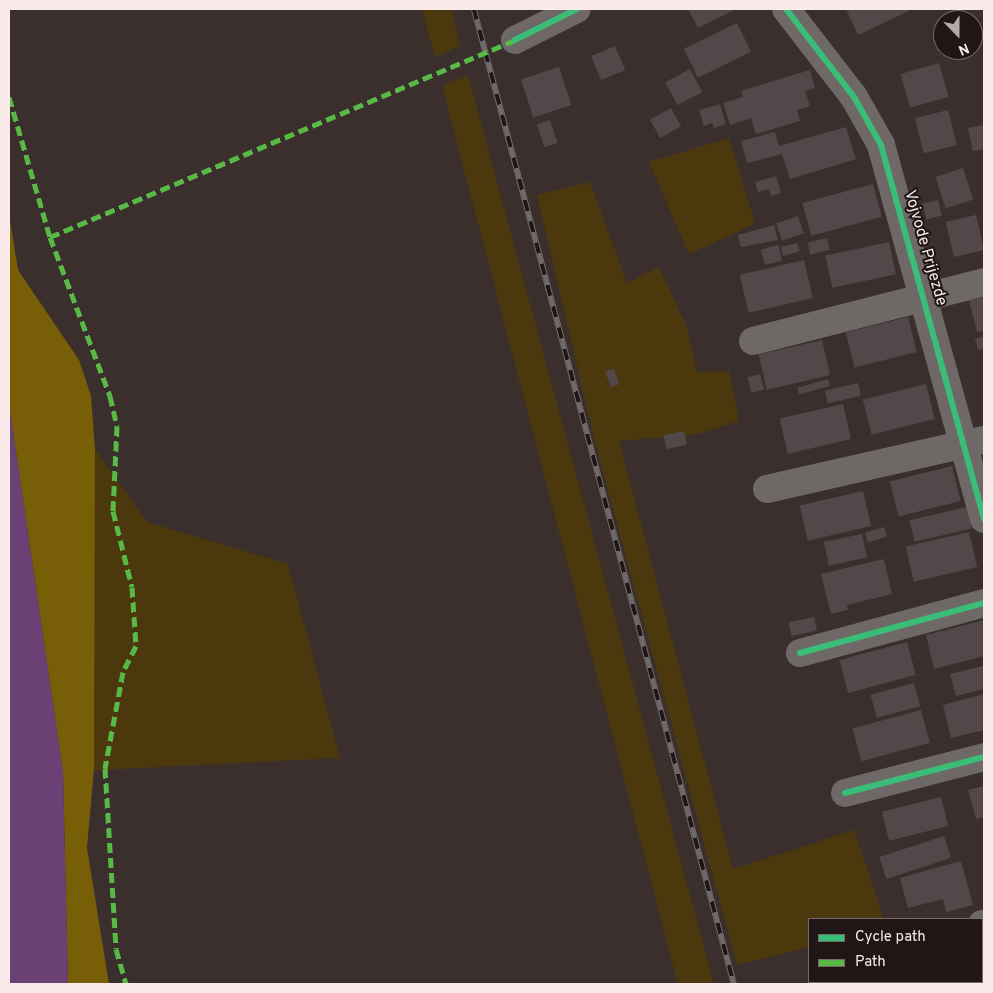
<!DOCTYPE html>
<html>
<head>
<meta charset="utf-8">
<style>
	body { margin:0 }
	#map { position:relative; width:993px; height:993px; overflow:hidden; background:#3b2f2e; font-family:Overpass,sans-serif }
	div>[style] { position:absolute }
	.green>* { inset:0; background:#4b390d }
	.forest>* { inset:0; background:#795e08 }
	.water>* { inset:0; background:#6b4075 }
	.building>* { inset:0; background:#52484a; transform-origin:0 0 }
	.minor>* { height:28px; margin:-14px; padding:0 14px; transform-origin:14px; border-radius:14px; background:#6e6967 }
	.rail>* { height:5.5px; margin-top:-2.75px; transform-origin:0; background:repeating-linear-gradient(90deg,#201615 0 11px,#716a6a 0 22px); box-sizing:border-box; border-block:1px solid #716a6a }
	.quiet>* { height:5px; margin-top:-2.5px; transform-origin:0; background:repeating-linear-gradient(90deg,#58b947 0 10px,transparent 0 15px) }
	.cycleway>* { height:6px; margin:-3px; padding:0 3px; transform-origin:3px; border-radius:3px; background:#3abd76 }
	span { translate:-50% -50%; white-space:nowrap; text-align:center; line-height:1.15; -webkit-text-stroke:4px #201615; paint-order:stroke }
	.street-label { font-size:16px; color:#faebea }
	.frame { position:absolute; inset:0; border:10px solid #faebea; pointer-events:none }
	.legend { position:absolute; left:808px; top:918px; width:175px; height:65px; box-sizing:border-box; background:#201615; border:1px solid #776b6a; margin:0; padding:6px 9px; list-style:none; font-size:15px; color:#faebea }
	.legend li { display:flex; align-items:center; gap:10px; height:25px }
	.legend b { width:25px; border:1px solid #776b6a }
	.north { position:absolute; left:933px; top:10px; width:50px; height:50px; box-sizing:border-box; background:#201615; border:1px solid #776b6a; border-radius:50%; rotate:158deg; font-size:14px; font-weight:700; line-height:20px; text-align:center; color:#faebea }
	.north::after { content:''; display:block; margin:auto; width:18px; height:22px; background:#b7a9a8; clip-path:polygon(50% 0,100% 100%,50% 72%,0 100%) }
</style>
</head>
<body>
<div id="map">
	<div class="green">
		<div style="clip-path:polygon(422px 9px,451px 9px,460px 45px,435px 58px)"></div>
		<div style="clip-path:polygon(468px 75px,714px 984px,678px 984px,442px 86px)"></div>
		<div style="clip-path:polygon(729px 138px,755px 224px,689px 254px,649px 162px)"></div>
		<div style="clip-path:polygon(590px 182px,627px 283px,659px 267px,687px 327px,697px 372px,729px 371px,739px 421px,698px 434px,619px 441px,733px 869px,854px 830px,884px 919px,809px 919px,809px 947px,737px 965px,596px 446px,537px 195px)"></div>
		<div style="clip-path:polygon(9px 329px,147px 522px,288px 564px,340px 758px,63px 772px,9px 404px)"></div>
	</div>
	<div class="forest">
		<div style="clip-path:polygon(9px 214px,18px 270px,79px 360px,91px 396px,95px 449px,94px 768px,87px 848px,109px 984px,68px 984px,63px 772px,9px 404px)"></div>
	</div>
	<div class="water">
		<div style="clip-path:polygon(9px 404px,63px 772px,68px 984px,9px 984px)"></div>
	</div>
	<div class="building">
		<div style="clip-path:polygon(688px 9px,736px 9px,698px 28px)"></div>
		<div style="clip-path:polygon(846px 9px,913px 9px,858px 35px)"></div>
		<div style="left:737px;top:23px;width:32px;height:59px;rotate:64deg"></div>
		<div style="left:615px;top:46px;width:26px;height:26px;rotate:67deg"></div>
		<div style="left:939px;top:63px;width:35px;height:40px;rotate:74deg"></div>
		<div style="left:559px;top:67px;width:40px;height:40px;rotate:72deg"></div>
		<div style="left:690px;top:69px;width:26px;height:28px;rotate:62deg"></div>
		<div style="clip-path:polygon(810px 70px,815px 88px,805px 91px,810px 106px,797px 110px,800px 121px,756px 134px,751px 118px,730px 125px,723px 103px,743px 97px,741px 91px)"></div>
		<div style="clip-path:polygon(720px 104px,726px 124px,714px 128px,712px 123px,704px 126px,699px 110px)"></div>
		<div style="left:671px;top:108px;width:21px;height:24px;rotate:61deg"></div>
		<div style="left:948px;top:110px;width:36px;height:34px;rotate:76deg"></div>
		<div style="left:550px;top:120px;width:24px;height:14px;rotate:71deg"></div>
		<div style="clip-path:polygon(984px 125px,984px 149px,973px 151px,968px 128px)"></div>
		<div style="clip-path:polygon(846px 127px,856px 159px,790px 179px,782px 154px,747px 163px,741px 141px,775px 132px,779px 146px)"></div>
		<div style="left:963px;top:168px;width:33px;height:29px;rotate:72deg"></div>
		<div style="clip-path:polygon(776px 176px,781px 193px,771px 196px,769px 189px,758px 192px,755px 182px)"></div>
		<div style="left:873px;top:184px;width:34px;height:73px;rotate:75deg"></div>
		<div style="left:938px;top:200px;width:16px;height:16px;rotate:76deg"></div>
		<div style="left:976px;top:215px;width:36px;height:31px;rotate:77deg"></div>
		<div style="left:798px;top:216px;width:18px;height:23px;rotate:71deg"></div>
		<div style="clip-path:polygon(774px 225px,778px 240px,741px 247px,738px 235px)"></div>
		<div style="left:827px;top:238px;width:12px;height:20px;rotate:76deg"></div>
		<div style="left:889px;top:242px;width:33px;height:65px;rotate:78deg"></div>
		<div style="clip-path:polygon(797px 243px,800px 251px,783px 256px,781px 247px)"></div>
		<div style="left:778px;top:245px;width:16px;height:18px;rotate:75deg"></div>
		<div style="left:804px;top:260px;width:39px;height:66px;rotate:77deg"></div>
		<div style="clip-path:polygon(984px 297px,984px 331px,977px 332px,969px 300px)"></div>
		<div style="left:908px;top:317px;width:36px;height:64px;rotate:76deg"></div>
		<div style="clip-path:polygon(984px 336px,984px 349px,978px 350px,975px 339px)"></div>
		<div style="left:822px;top:340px;width:36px;height:65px;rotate:77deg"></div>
		<div style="left:614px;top:369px;width:16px;height:9px;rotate:72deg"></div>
		<div style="left:760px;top:374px;width:16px;height:13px;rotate:75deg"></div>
		<div style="left:828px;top:379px;width:7px;height:32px;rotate:74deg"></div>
		<div style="left:858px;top:383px;width:13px;height:34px;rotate:77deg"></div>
		<div style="left:926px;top:384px;width:36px;height:65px;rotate:76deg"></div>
		<div style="left:843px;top:404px;width:36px;height:65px;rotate:77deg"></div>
		<div style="left:684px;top:431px;width:14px;height:21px;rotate:78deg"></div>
		<div style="left:952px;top:466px;width:36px;height:64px;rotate:76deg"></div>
		<div style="left:863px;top:491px;width:36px;height:65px;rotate:77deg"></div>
		<div style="left:967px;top:507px;width:22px;height:59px;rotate:77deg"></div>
		<div style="left:884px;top:527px;width:10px;height:20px;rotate:73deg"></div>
		<div style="left:969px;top:532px;width:36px;height:65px;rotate:77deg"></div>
		<div style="left:862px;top:534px;width:24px;height:39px;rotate:78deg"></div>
		<div style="clip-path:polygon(884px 559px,892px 594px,847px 605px,848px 610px,831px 614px,821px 574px)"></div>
		<div style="left:814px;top:617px;width:14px;height:26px;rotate:78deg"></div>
		<div style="clip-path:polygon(984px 620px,984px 656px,934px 669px,926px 635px)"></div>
		<div style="left:907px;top:642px;width:34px;height:70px;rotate:75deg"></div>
		<div style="clip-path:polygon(983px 666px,984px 689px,956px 696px,950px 674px)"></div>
		<div style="left:914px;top:683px;width:24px;height:45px;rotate:75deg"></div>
		<div style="clip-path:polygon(984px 694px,984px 730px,951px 738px,943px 705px)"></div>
		<div style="left:921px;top:710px;width:34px;height:71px;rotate:75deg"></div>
		<div style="clip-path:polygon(984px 786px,984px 817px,976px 819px,968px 790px)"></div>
		<div style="left:941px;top:797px;width:30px;height:61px;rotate:76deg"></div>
		<div style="left:944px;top:836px;width:23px;height:68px;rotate:72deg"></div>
		<div style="clip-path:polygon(961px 861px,973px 905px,946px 912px,943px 899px,908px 908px,900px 878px)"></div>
		<div style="clip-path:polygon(982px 938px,984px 944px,982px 975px)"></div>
		<div style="clip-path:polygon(984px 980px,984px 984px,972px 984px)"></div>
		<div style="clip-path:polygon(925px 982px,956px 982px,926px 984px)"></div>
	</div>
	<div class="minor">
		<div style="left:786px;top:9px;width:111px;rotate:52.3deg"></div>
		<div style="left:854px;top:97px;width:55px;rotate:60.6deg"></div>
		<div style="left:881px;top:145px;width:388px;rotate:74.6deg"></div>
		<div style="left:515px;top:40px;width:69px;rotate:-26.6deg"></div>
		<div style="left:753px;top:341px;width:238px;rotate:-14.3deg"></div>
		<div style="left:767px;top:489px;width:221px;rotate:-12.8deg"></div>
		<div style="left:800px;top:653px;width:191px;rotate:-15.2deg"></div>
		<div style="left:845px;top:793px;width:144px;rotate:-14.5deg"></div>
		<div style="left:982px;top:924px;width:2px"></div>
	</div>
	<div class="rail">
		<div style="left:474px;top:9px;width:1009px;rotate:75.07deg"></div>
	</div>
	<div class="quiet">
		<div style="left:9px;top:97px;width:146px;rotate:73.7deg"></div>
		<div style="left:50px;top:237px;width:170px;rotate:69.3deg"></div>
		<div style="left:110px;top:396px;width:31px;rotate:77deg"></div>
		<div style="left:117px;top:426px;width:85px;rotate:92.7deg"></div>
		<div style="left:113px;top:511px;width:78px;rotate:76deg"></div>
		<div style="left:132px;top:587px;width:59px;rotate:86.1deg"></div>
		<div style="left:136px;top:646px;width:29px;rotate:117deg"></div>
		<div style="left:123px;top:672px;width:98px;rotate:100.6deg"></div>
		<div style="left:105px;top:768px;width:181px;rotate:86.5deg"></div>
		<div style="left:116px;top:949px;width:36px;rotate:74deg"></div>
		<div style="left:50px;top:237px;width:505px;rotate:-22.96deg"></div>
	</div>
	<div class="cycleway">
		<div style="left:786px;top:9px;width:111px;rotate:52.3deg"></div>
		<div style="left:854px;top:97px;width:55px;rotate:60.6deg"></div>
		<div style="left:881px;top:145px;width:388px;rotate:74.6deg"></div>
		<div style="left:515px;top:40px;width:69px;rotate:-26.6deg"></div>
		<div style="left:800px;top:653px;width:191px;rotate:-15.2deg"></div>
		<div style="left:845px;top:793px;width:144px;rotate:-14.5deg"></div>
	</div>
	<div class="street-label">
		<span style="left:925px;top:248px;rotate:74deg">Vojvode Prijezde</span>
	</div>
	<div class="frame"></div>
	<ul class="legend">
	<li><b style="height:6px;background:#3abd76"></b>Cycle path</li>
	<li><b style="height:6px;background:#58b947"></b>Path</li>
	</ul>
	<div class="north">N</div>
</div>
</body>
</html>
